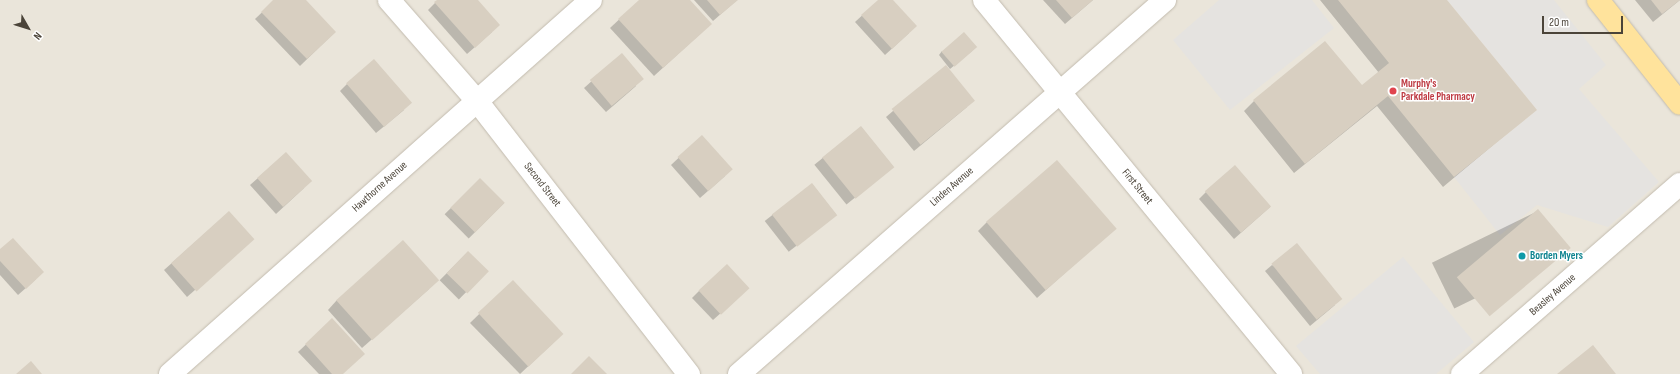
<!DOCTYPE html>
<html>
<head>
<meta charset="utf-8">
<style>
	body { margin:0 }
	#map { position:relative; width:1680px; height:374px; overflow:hidden; background:#f6f3ec; font-family:"Sofia Sans Condensed",sans-serif }
	div>[style] { position:absolute }
	.residential>* { inset:0; background:#eae5da; transform-origin:0 0 }
	.parking>* { inset:0; background:#e5e3e0 }
	.shadow>* { inset:0; background:#0003; transform-origin:0 0 }
	.building>* { inset:0; background:#d8cfc1; transform-origin:0 0 }
	.roads { filter:drop-shadow(0 0 1px #c2bbae) drop-shadow(0 0 1px #c2bbae) }
	.minor>* { height:22px; margin:-11px; padding:0 11px; transform-origin:11px; border-radius:11px; background:#fff }
	.major>* { height:22px; margin:-11px; padding:0 11px; transform-origin:11px; border-radius:11px; background:#ffe39c }
	.dots>* { width:11px; height:11px; translate:-50% -50%; box-sizing:border-box; border:2px solid #fff; border-radius:50% }
	span { translate:-50% -50%; white-space:nowrap; text-align:center; line-height:1.15; -webkit-text-stroke:3px #fff; paint-order:stroke }
	.health-label { font-size:11px; color:#be3a42; font-weight:700 }
	.left { translate:0 -50%; text-align:left }
	.street-label { font-size:11px; color:#4b4439 }
	.culture-label { font-size:11px; color:#0d838f; font-weight:700 }
	.north { position:absolute; left:8px; top:8px; width:40px; height:40px; -webkit-text-stroke:3px #fff; paint-order:stroke; rotate:129deg; font-size:11px; font-weight:700; line-height:16px; text-align:center; color:#4b4439 }
	.north::after { content:''; display:block; margin:auto; width:14px; height:18px; background:#4b4439; clip-path:polygon(50% 0,100% 100%,50% 72%,0 100%) }
	.scale { position:absolute; left:1542px; top:16px; width:81px; height:18px; box-sizing:border-box; border:2px solid #4b4439; border-top:0; padding-left:5px; font-size:12px; line-height:14px; white-space:nowrap; color:#4b4439; -webkit-text-stroke:3px #fff; paint-order:stroke }
</style>
</head>
<body>
<div id="map">
	<div class="residential">
		<div style="left:0;top:0;width:1680px;height:374px"></div>
	</div>
	<div class="parking">
		<div style="clip-path:polygon(1219px 0,1312px 0,1334px 28px,1230px 110px,1173px 40px)"></div>
		<div style="clip-path:polygon(1447px 0,1554px 0,1606px 65px,1579px 89px,1659px 182px,1608px 227px,1537px 205px,1500px 235px,1454px 177px,1537px 110px)"></div>
		<div style="clip-path:polygon(1403px 257px,1474px 342px,1436px 374px,1320px 374px,1296px 346px)"></div>
	</div>
	<div class="shadow">
		<div style="clip-path:polygon(275px 0,304px 0,335px 32px,300px 66px,255px 19px)"></div>
		<div style="clip-path:polygon(438px 0,476px 0,492px 32px,467px 54px,428px 10px)"></div>
		<div style="clip-path:polygon(640px 0,689px 0,701px 33px,654px 76px,610px 28px)"></div>
		<div style="clip-path:polygon(694px 0,737px 0,713px 21px)"></div>
		<div style="clip-path:polygon(879px 0,892px 0,909px 33px,885px 55px,855px 22px)"></div>
		<div style="clip-path:polygon(1043px 0,1093px 0,1065px 24px)"></div>
		<div style="clip-path:polygon(1320px 0,1446px 0,1535px 110px,1443px 187px,1377px 106px,1294px 173px,1244px 111px,1254px 101px,1361px 87px,1379px 73px)"></div>
		<div style="clip-path:polygon(1635px 0,1680px 0,1653px 22px)"></div>
		<div style="clip-path:polygon(942px 51px,972px 51px,950px 69px,939px 55px)"></div>
		<div style="clip-path:polygon(622px 54px,636px 86px,606px 112px,584px 88px)"></div>
		<div style="clip-path:polygon(347px 84px,404px 110px,376px 133px,340px 91px)"></div>
		<div style="clip-path:polygon(967px 107px,914px 151px,886px 117px,893px 111px)"></div>
		<div style="left:861px;top:127px;width:51px;height:60px;rotate:51deg"></div>
		<div style="clip-path:polygon(702px 136px,725px 176px,700px 198px,671px 165px)"></div>
		<div style="clip-path:polygon(286px 153px,304px 188px,276px 214px,250px 185px)"></div>
		<div style="left:480px;top:179px;width:34px;height:50px;rotate:45deg"></div>
		<div style="left:812px;top:184px;width:39px;height:60px;rotate:52deg"></div>
		<div style="clip-path:polygon(1206px 192px,1270px 207px,1234px 239px,1199px 199px)"></div>
		<div style="left:1538px;top:211px;width:51px;height:118px;rotate:64deg"></div>
		<div style="clip-path:polygon(229px 212px,245px 246px,187px 297px,164px 270px)"></div>
		<div style="clip-path:polygon(987px 222px,1115px 228px,1037px 298px,978px 231px)"></div>
		<div style="clip-path:polygon(0 250px,36px 279px,18px 295px,0 275px)"></div>
		<div style="left:468px;top:252px;width:27px;height:40px;rotate:45deg"></div>
		<div style="clip-path:polygon(1272px 265px,1335px 305px,1310px 326px,1265px 271px)"></div>
		<div style="clip-path:polygon(512px 282px,553px 343px,520px 374px,470px 323px)"></div>
		<div style="clip-path:polygon(429px 289px,362px 348px,328px 310px,337px 300px)"></div>
		<div style="clip-path:polygon(699px 291px,741px 295px,713px 320px,692px 298px)"></div>
		<div style="clip-path:polygon(332px 320px,342px 374px,319px 374px,298px 352px)"></div>
	</div>
	<div class="building">
		<div style="clip-path:polygon(273px 0,306px 0,336px 32px,307px 59px,261px 12px)"></div>
		<div style="clip-path:polygon(437px 0,478px 0,500px 25px,475px 48px,434px 2px)"></div>
		<div style="clip-path:polygon(639px 0,690px 0,712px 24px,663px 68px,618px 19px)"></div>
		<div style="clip-path:polygon(707px 0,738px 0,720px 15px)"></div>
		<div style="clip-path:polygon(878px 0,893px 0,917px 26px,892px 49px,861px 15px)"></div>
		<div style="clip-path:polygon(1056px 0,1093px 0,1072px 18px)"></div>
		<div style="clip-path:polygon(1338px 0,1447px 0,1537px 110px,1454px 177px,1388px 96px,1305px 164px,1253px 100px,1325px 41px,1362px 85px,1389px 63px)"></div>
		<div style="clip-path:polygon(1651px 0,1680px 0,1662px 14px)"></div>
		<div style="left:964px;top:32px;width:20px;height:30px;rotate:49deg"></div>
		<div style="left:622px;top:53px;width:34px;height:42px;rotate:50deg"></div>
		<div style="left:374px;top:59px;width:58px;height:37px;rotate:49deg"></div>
		<div style="left:946px;top:65px;width:46px;height:70px;rotate:51deg"></div>
		<div style="left:861px;top:126px;width:53px;height:50px;rotate:51deg"></div>
		<div style="left:702px;top:135px;width:46px;height:33px;rotate:48deg"></div>
		<div style="left:286px;top:152px;width:39px;height:39px;rotate:48deg"></div>
		<div style="left:1057px;top:160px;width:91px;height:94px;rotate:49deg"></div>
		<div style="left:1235px;top:165px;width:55px;height:40px;rotate:49deg"></div>
		<div style="left:480px;top:178px;width:35px;height:42px;rotate:45deg"></div>
		<div style="left:812px;top:183px;width:41px;height:51px;rotate:52deg"></div>
		<div style="left:1538px;top:209px;width:51px;height:106px;rotate:50deg"></div>
		<div style="left:229px;top:211px;width:38px;height:78px;rotate:48deg"></div>
		<div style="clip-path:polygon(13px 238px,44px 272px,26px 289px,0 261px,0 249px)"></div>
		<div style="left:403px;top:240px;width:54px;height:90px;rotate:48deg"></div>
		<div style="left:1297px;top:243px;width:72px;height:33px;rotate:51deg"></div>
		<div style="left:468px;top:251px;width:29px;height:31px;rotate:44deg"></div>
		<div style="left:727px;top:264px;width:33px;height:39px;rotate:47deg"></div>
		<div style="left:513px;top:280px;width:74px;height:48px;rotate:47deg"></div>
		<div style="clip-path:polygon(332px 318px,365px 354px,343px 374px,332px 374px,305px 344px)"></div>
		<div style="clip-path:polygon(1593px 345px,1616px 374px,1557px 374px)"></div>
		<div style="clip-path:polygon(589px 356px,607px 374px,571px 374px)"></div>
		<div style="clip-path:polygon(31px 361px,42px 374px,16px 374px)"></div>
	</div>
	<div class="roads">
		<div class="minor">
			<div style="left:389px;top:0;width:134px;rotate:48.9deg"></div>
			<div style="left:477px;top:101px;width:346px;rotate:52.2deg"></div>
			<div style="left:984px;top:0;width:484px;rotate:50.6deg"></div>
			<div style="left:170px;top:374px;width:563px;rotate:-41.62deg"></div>
			<div style="left:739px;top:374px;width:567px;rotate:-41.28deg"></div>
			<div style="left:1462px;top:374px;width:289px;rotate:-41.1deg"></div>
		</div>
		<div class="major">
			<div style="left:1598px;top:0;width:132px;rotate:51.7deg"></div>
		</div>
	</div>
	<div class="dots">
		<div style="left:1393px;top:91px;background:#e0444e"></div>
		<div style="left:1522px;top:256px;background:#0f9aa8"></div>
	</div>
	<div class="health-label">
		<span class="left" style="left:1401px;top:91px">Murphy's<br>Parkdale Pharmacy</span>
	</div>
	<div class="street-label">
		<span style="left:542px;top:185px;rotate:52deg">Second Street</span>
		<span style="left:380px;top:187px;rotate:-42deg">Hawthorne Avenue</span>
		<span style="left:952px;top:187px;rotate:-41deg">Linden Avenue</span>
		<span style="left:1137px;top:187px;rotate:51deg">First Street</span>
		<span style="left:1553px;top:295px;rotate:-41deg">Beasley Avenue</span>
	</div>
	<div class="culture-label">
		<span class="left" style="left:1530px;top:256px">Borden Myers</span>
	</div>
	<div class="north">N</div>
	<div class="scale">20 m</div>
</div>
</body>
</html>
